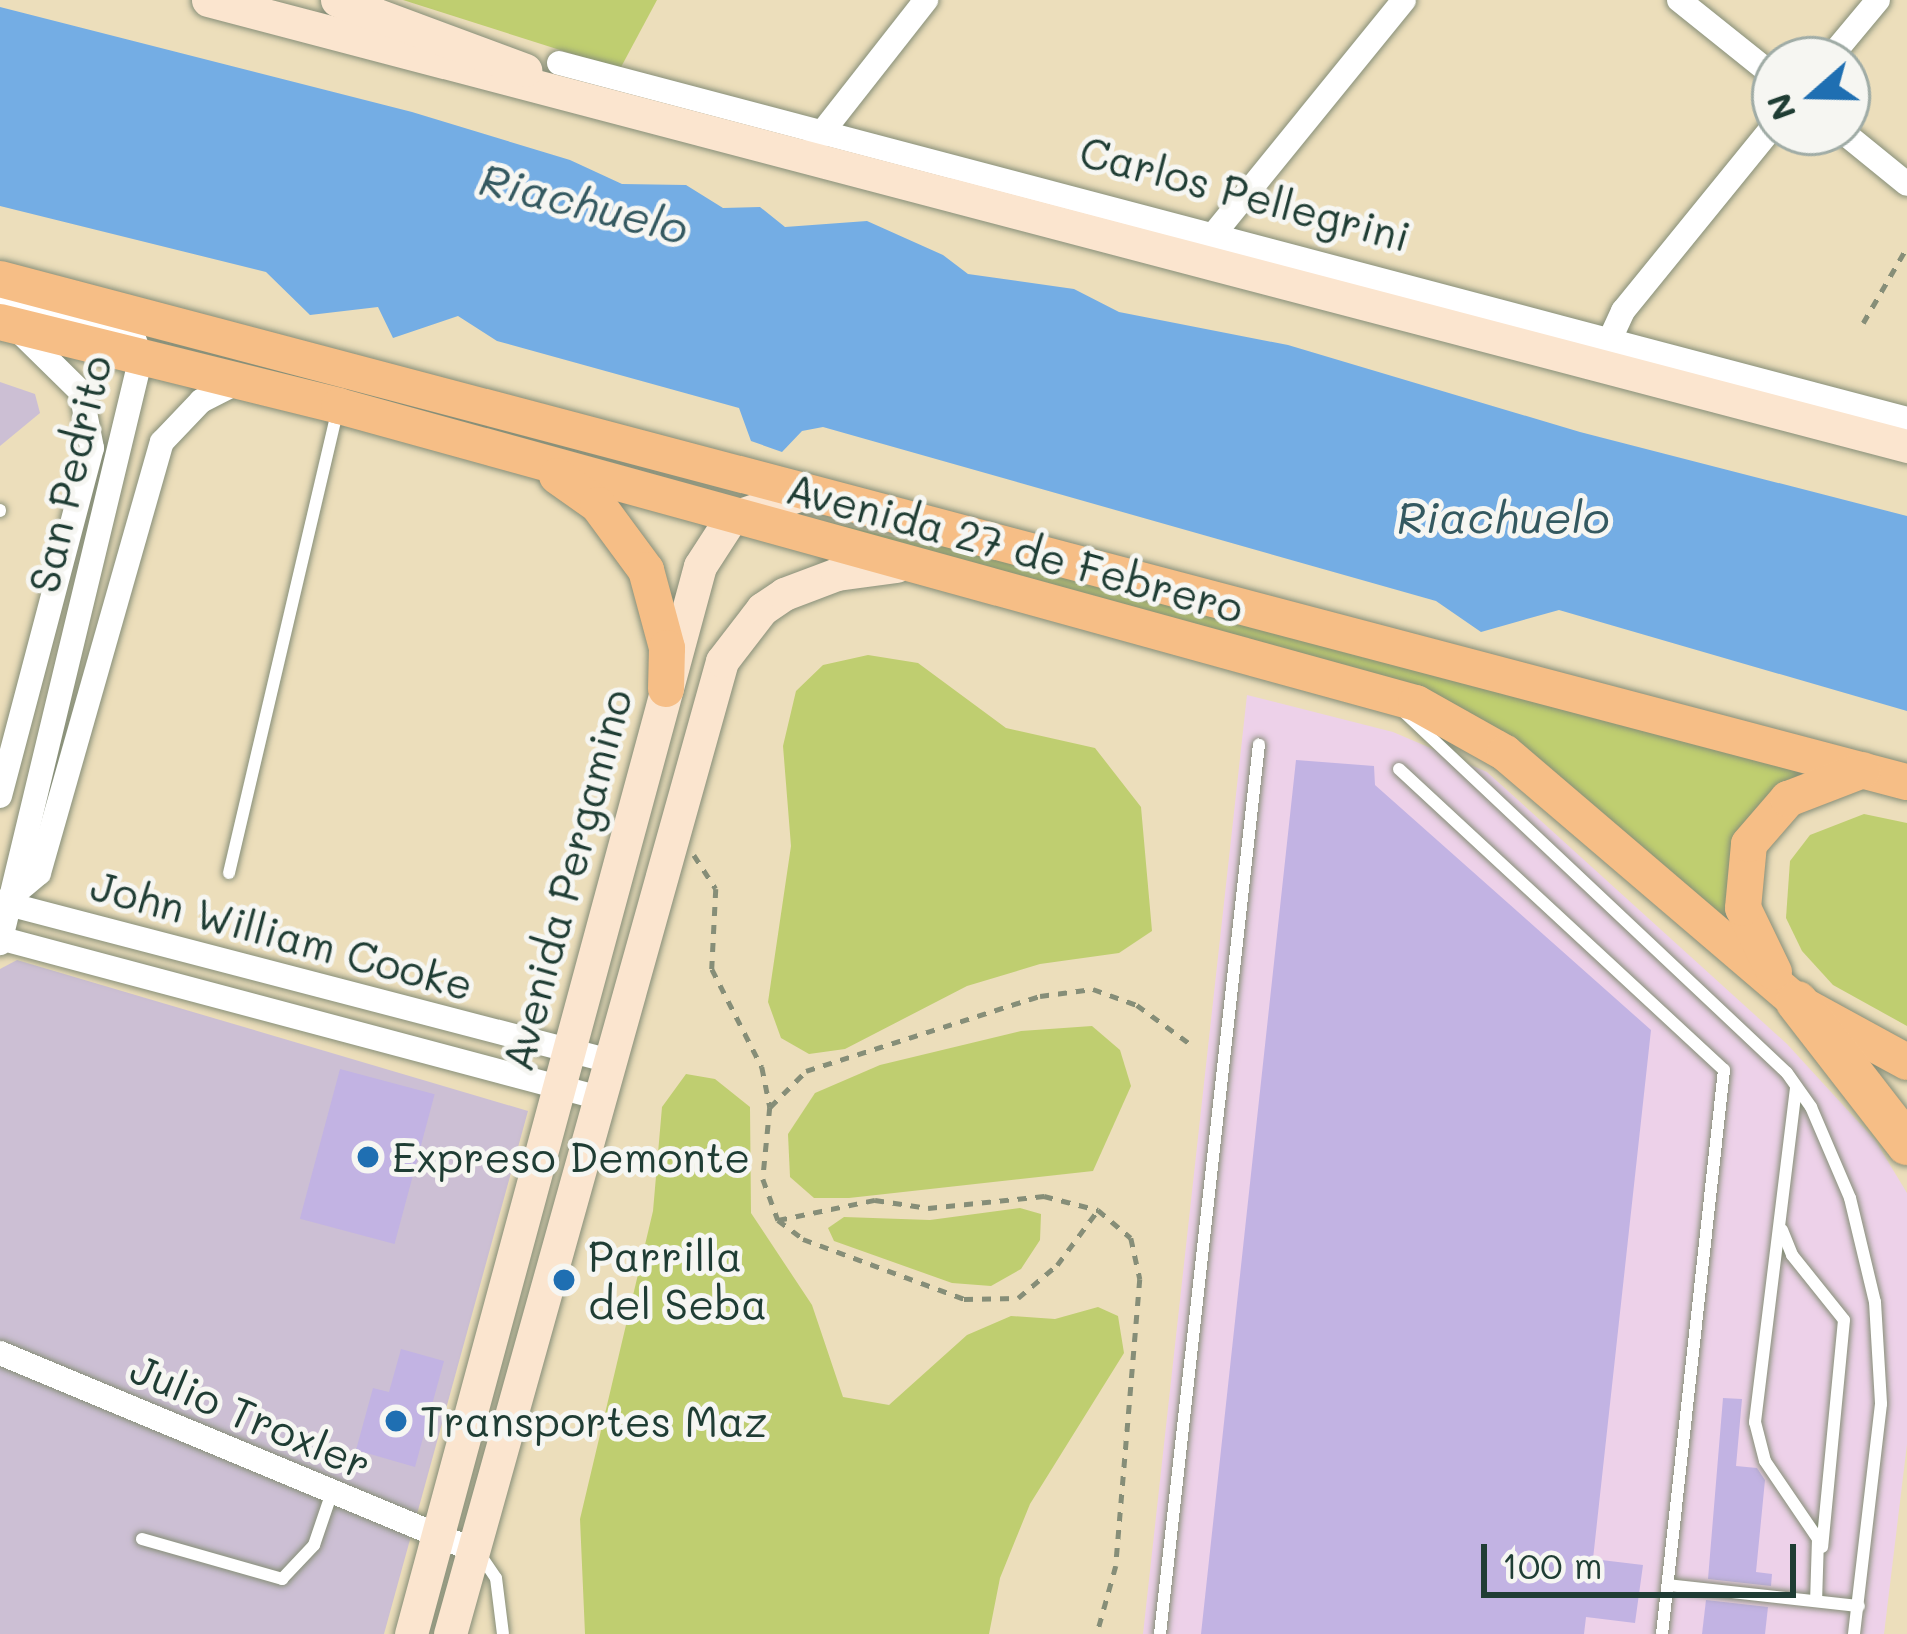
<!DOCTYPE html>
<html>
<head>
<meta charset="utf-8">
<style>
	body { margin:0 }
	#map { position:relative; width:1907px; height:1634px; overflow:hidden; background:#ecdebb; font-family:Mali,sans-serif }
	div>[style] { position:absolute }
	.built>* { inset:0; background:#edd1e9 }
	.industrial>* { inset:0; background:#ccbfd4 }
	.green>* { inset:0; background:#bfce70 }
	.water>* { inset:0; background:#74ade4 }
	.building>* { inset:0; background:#c2b3e3; transform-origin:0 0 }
	.path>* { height:4.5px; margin-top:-2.25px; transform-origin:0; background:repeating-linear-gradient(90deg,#868e78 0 9px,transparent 0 18px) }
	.roads { filter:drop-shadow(0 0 3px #868e78) drop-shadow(0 0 3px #868e78) }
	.service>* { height:12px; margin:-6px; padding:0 6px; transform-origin:6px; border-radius:6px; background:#fff }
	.minor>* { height:24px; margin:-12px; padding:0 12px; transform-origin:12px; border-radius:12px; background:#fff }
	.secondary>* { height:33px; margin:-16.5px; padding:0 16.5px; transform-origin:16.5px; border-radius:16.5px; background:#fbe5cf }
	.primary>* { height:36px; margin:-18px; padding:0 18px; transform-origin:18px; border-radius:18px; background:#f6be86 }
	.motorway>* { height:42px; margin:-21px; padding:0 21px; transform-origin:21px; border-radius:21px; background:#f6be86 }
	.dots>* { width:33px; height:33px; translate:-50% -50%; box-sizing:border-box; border:6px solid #f6f6f2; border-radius:50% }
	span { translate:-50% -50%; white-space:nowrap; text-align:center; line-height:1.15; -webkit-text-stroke:10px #f6f6f2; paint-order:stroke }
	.street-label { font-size:42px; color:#1f3d34 }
	.poi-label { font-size:42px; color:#1f3d34 }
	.left { translate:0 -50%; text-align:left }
	.water-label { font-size:45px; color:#345960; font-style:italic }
	.north { position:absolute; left:1751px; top:36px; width:120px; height:120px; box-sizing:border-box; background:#f6f6f2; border:3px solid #a0aca6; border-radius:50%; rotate:250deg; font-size:33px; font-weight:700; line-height:48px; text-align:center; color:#1f3d34 }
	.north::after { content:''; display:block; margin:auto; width:42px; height:54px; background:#1f6fb2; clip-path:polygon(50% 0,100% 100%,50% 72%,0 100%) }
	.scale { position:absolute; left:1481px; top:1544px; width:315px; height:54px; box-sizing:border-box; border:6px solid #1f3d34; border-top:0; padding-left:15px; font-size:36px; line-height:42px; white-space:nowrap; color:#1f3d34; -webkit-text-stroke:9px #f6f6f2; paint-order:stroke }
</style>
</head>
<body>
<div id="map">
	<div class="built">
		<div style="clip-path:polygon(1247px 695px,1393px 732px,1487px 772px,1787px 1044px,1875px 1140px,1907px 1193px,1907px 1444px,1884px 1634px,1143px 1634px)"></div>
	</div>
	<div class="industrial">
		<div style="clip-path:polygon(0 382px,35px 394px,40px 413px,0 446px)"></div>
		<div style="clip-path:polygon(17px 960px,528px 1111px,384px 1634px,0 1634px,0 969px)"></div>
	</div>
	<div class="green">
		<div style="clip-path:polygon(403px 0,657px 0,620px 69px)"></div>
		<div style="clip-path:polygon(798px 515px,934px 547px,963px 545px,1820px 776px,1764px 810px,1751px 952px,1498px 734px)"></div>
		<div style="clip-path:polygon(868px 655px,918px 663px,1006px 728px,1095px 748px,1141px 807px,1152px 931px,1119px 953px,1040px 964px,967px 986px,845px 1049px,809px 1054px,781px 1038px,768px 1002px,791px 846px,783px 746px,796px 691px,823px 665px)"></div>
		<div style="clip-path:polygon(1864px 814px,1907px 823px,1907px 1026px,1833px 985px,1802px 951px,1786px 918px,1790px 861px,1810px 835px)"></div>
		<div style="clip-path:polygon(1092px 1026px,1120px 1050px,1131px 1086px,1093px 1171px,849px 1198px,814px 1198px,790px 1177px,788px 1134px,815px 1093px,880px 1065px,1021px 1031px)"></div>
		<div style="clip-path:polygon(686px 1074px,715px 1079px,750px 1107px,751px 1213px,812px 1305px,843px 1397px,889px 1405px,967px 1335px,1011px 1316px,1055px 1319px,1098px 1307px,1118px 1316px,1124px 1353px,1030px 1504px,1000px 1578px,989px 1634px,585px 1634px,580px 1519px,653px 1211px,662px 1107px)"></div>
		<div style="clip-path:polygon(1020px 1208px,1041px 1214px,1040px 1240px,1021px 1269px,991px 1286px,952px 1283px,834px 1241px,828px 1228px,844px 1217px,930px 1220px)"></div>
	</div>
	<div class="water">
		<div style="clip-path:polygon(0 7px,412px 112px,570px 160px,622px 184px,686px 185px,723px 208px,760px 207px,785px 227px,867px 221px,943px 255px,968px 274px,1074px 289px,1119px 312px,1288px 345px,1580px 432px,1907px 516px,1907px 711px,1559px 610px,1481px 632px,1436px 601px,823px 427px,802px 431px,782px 452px,751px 441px,739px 408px,497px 341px,458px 316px,393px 338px,378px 307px,310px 315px,266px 272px,0 206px)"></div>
	</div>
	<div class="building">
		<div style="clip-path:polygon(1296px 760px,1374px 766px,1375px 785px,1651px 1030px,1593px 1559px,1643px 1565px,1635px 1623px,1586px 1617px,1584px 1634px,1201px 1634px)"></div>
		<div style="left:340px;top:1069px;width:98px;height:155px;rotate:15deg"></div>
		<div style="clip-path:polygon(401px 1349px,444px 1361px,415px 1467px,356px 1450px,373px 1388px,389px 1392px)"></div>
		<div style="clip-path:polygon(1723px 1398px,1742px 1399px,1736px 1466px,1757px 1468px,1765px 1480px,1756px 1572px,1772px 1574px,1771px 1586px,1708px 1579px)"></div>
		<div style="clip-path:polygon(1706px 1600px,1768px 1607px,1765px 1634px,1702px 1634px)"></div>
	</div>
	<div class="path">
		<div style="left:1863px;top:323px;width:88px;rotate:-59.9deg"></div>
		<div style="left:694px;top:855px;width:40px;rotate:57.1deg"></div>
		<div style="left:716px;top:889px;width:80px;rotate:92.9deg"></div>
		<div style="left:712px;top:969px;width:110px;rotate:63deg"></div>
		<div style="left:762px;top:1067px;width:41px;rotate:78.7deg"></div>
		<div style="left:770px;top:1107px;width:72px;rotate:95.6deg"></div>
		<div style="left:763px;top:1179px;width:44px;rotate:69.9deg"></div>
		<div style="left:778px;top:1220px;width:99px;rotate:-11.7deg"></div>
		<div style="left:875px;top:1200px;width:54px;rotate:8.6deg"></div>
		<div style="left:928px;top:1208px;width:117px;rotate:-5.9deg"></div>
		<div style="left:1044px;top:1196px;width:56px;rotate:14.5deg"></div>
		<div style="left:1098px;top:1210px;width:43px;rotate:40.3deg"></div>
		<div style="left:1131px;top:1238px;width:42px;rotate:77.6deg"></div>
		<div style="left:1140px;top:1279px;width:288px;rotate:94.8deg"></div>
		<div style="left:1116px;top:1566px;width:71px;rotate:105.6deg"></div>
		<div style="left:770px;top:1107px;width:51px;rotate:-45deg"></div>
		<div style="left:806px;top:1071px;width:246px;rotate:-17.8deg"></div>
		<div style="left:1040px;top:996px;width:53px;rotate:-7.5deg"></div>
		<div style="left:1093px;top:989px;width:47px;rotate:20deg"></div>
		<div style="left:1137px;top:1005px;width:64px;rotate:36.2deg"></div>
		<div style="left:778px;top:1220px;width:31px;rotate:37deg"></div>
		<div style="left:803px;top:1239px;width:172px;rotate:20.4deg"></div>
		<div style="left:964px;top:1299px;width:54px;rotate:-1.1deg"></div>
		<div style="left:1018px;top:1298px;width:51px;rotate:-40.2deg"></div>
		<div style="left:1057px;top:1265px;width:69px;rotate:-53.3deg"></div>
	</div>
	<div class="roads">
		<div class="service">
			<div style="left:0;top:511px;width:1px;rotate:-90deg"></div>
			<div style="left:1406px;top:714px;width:523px;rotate:43.3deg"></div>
			<div style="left:1787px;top:1073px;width:42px;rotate:54.8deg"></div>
			<div style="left:1811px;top:1107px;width:99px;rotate:66.8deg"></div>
			<div style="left:1850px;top:1198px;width:107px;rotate:76.5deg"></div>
			<div style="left:1875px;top:1302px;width:102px;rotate:86.6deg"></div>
			<div style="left:1881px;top:1404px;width:232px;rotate:96.7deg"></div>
			<div style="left:1399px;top:769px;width:443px;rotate:42.8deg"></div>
			<div style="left:1724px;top:1070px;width:567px;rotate:96.27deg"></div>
			<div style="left:229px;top:873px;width:473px;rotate:-76.8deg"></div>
			<div style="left:1796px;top:1088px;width:337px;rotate:97deg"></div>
			<div style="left:1755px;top:1422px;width:40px;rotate:75.6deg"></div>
			<div style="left:1765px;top:1461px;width:94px;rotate:55.8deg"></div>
			<div style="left:1818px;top:1539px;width:62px;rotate:91.8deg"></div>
			<div style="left:1782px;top:1230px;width:27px;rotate:68deg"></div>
			<div style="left:1792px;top:1255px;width:83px;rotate:51.3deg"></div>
			<div style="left:1844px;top:1320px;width:228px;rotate:95.5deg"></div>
			<div style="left:142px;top:1539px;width:146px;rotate:15.9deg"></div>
			<div style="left:282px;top:1579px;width:47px;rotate:-46.7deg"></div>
			<div style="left:314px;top:1545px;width:56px;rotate:-71.2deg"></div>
			<div style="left:479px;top:1553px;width:30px;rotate:56deg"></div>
			<div style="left:496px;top:1578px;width:56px;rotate:82.9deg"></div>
			<div style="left:1668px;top:1585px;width:192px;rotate:6.3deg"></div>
			<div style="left:1160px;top:1634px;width:895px;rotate:-83.65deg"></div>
		</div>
		<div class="minor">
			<div style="left:1679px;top:0;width:123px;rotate:38.7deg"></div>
			<div style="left:1828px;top:60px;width:78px;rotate:-50.2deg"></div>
			<div style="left:559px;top:63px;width:1394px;rotate:14.79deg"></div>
			<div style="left:1843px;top:132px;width:82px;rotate:39.1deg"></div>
			<div style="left:817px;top:139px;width:177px;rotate:-51.9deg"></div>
			<div style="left:1209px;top:240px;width:309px;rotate:-50.9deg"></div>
			<div style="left:0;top:300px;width:138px;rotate:15.1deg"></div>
			<div style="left:133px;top:336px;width:22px;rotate:69deg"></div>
			<div style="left:141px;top:357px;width:603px;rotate:103.53deg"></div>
			<div style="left:1606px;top:348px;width:41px;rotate:-65.3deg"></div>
			<div style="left:1623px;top:311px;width:241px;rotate:-50.9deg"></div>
			<div style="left:0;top:796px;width:360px;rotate:-75.2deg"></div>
			<div style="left:92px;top:448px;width:57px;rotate:-101.1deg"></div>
			<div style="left:81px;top:392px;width:84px;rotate:-135.5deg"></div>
			<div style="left:4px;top:903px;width:626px;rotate:14.61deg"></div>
			<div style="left:2px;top:904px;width:48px;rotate:-40deg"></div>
			<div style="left:39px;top:873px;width:448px;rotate:-74.1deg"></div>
			<div style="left:162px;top:442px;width:57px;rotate:-46.4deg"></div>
			<div style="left:201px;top:401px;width:44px;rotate:-27.1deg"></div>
			<div style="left:3px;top:939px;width:618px;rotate:14.91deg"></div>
			<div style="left:0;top:1353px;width:512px;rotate:22.61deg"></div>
		</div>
		<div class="secondary">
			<div style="left:208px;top:0;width:1757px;rotate:14.71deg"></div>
			<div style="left:337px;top:0;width:201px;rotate:20.4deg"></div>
			<div style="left:411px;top:1634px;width:1106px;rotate:-74.86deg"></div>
			<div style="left:700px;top:566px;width:57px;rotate:-57.1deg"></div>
			<div style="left:731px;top:518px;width:81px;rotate:-18.7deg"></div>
			<div style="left:450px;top:1634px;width:1010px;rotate:-74.38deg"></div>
			<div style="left:722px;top:661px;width:66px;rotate:-52.4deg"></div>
			<div style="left:762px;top:609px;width:27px;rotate:-34deg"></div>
			<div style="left:784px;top:594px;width:57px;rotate:-20.7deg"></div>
			<div style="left:837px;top:574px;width:60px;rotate:-7.7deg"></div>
		</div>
		<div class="primary">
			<div style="left:0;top:279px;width:1972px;rotate:14.78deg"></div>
			<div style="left:0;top:322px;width:349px;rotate:13.9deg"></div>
			<div style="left:339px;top:406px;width:1117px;rotate:15.42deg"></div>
			<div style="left:1416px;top:703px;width:102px;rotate:29.3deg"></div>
			<div style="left:1505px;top:753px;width:384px;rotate:40.5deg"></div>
			<div style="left:1797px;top:1002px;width:125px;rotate:28.6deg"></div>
			<div style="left:557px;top:476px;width:50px;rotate:35.3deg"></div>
			<div style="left:598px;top:505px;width:81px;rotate:53.6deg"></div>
			<div style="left:646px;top:570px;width:81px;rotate:74.9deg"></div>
			<div style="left:667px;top:648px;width:41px;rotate:91.4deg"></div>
			<div style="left:1774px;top:972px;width:71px;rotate:-115.8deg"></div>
			<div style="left:1743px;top:908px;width:64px;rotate:-84.6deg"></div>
			<div style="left:1749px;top:844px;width:60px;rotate:-49.1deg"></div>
			<div style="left:1788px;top:799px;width:80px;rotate:-21.1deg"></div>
		</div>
		<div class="motorway">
			<div style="left:1797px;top:1002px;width:180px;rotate:52.2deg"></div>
		</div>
	</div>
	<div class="dots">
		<div style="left:368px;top:1157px;background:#1f6fb2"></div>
		<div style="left:564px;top:1280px;background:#1f6fb2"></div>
		<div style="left:396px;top:1421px;background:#1f6fb2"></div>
	</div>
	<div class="street-label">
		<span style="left:1245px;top:194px;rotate:15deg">Carlos Pellegrini</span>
		<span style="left:70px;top:474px;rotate:-77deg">San Pedrito</span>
		<span style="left:1015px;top:548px;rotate:15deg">Avenida 27 de Febrero</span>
		<span style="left:567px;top:880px;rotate:-75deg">Avenida Pergamino</span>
		<span style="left:282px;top:935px;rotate:15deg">John William Cooke</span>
		<span style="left:251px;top:1416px;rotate:23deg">Julio Troxler</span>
	</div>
	<div class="poi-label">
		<span class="left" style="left:392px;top:1157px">Expreso Demonte</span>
		<span class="left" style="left:588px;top:1280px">Parrilla<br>del Seba</span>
		<span class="left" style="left:420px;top:1421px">Transportes Maz</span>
	</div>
	<div class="water-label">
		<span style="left:584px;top:203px;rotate:14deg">Riachuelo</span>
		<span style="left:1503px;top:517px">Riachuelo</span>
	</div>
	<div class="north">N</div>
	<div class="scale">100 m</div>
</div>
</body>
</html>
